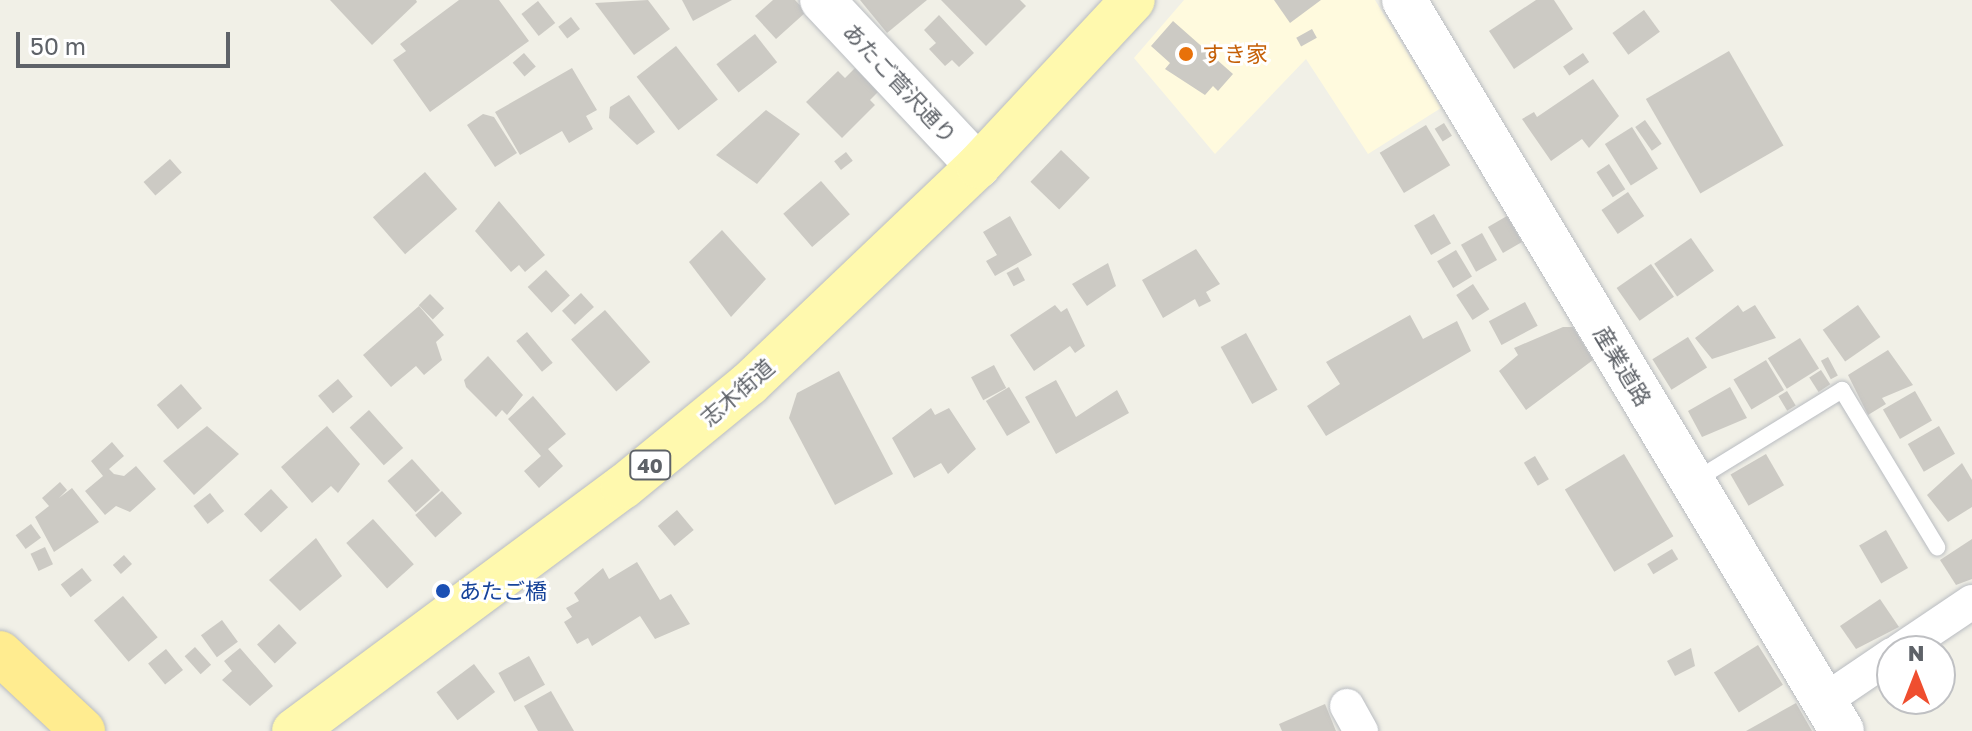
<!DOCTYPE html>
<html>
<head>
<meta charset="utf-8">
<style>
	body { margin:0 }
	#map { position:relative; width:1972px; height:731px; overflow:hidden; background:#f1f0e7; font-family:"Golos Text","Noto Sans JP",sans-serif }
	div>[style] { position:absolute }
	.commercial>* { inset:0; background:#fffade }
	.building>* { inset:0; background:#cccac4; transform-origin:0 0 }
	.roads { filter:drop-shadow(0 0 2px #b9bcc1) drop-shadow(0 0 2px #b9bcc1) }
	.lane>* { height:16px; margin:-8px; padding:0 8px; transform-origin:8px; border-radius:8px; background:#fff }
	.street>* { height:34px; margin:-17px; padding:0 17px; transform-origin:17px; border-radius:17px; background:#fff }
	.secondary>* { height:44px; margin:-22px; padding:0 22px; transform-origin:22px; border-radius:22px; background:#fff }
	.primary>* { height:44px; margin:-22px; padding:0 22px; transform-origin:22px; border-radius:22px; background:#fff9ae }
	.highway>* { height:44px; margin:-22px; padding:0 22px; transform-origin:22px; border-radius:22px; background:#ffec90 }
	.dots>* { width:22px; height:22px; translate:-50% -50%; box-sizing:border-box; border:4px solid #fff; border-radius:50% }
	span { translate:-50% -50%; white-space:nowrap; text-align:center; line-height:1.15; -webkit-text-stroke:6px #fff; paint-order:stroke }
	.shield-label span { padding:2px 6px; background:#fff; border:2px solid; border-radius:6px; -webkit-text-stroke-width:0 }
	.shield-label { font-size:20px; color:#5e6268; font-weight:700 }
	.food-label { font-size:22px; color:#c56008 }
	.left { translate:0 -50%; text-align:left }
	.street-label { font-size:22px; color:#5e6268 }
	.transit-label { font-size:22px; color:#164399 }
	.north { position:absolute; left:1876px; top:635px; width:80px; height:80px; box-sizing:border-box; background:#fff; border:2px solid #bfc0c3; border-radius:50%; rotate:0deg; font-size:22px; font-weight:700; line-height:32px; text-align:center; color:#5e6268 }
	.north::after { content:''; display:block; margin:auto; width:28px; height:36px; background:#ef4e2f; clip-path:polygon(50% 0,100% 100%,50% 72%,0 100%) }
	.scale { position:absolute; left:16px; top:32px; width:214px; height:36px; box-sizing:border-box; border:4px solid #5e6268; border-top:0; padding-left:10px; font-size:24px; line-height:28px; white-space:nowrap; color:#5e6268; -webkit-text-stroke:6px #fff; paint-order:stroke }
</style>
</head>
<body>
<div id="map">
	<div class="commercial">
		<div style="clip-path:polygon(1184px 0,1375px 0,1441px 108px,1368px 154px,1306px 59px,1215px 154px,1134px 58px)"></div>
	</div>
	<div class="building">
		<div style="clip-path:polygon(330px 0,416px 0,417px 2px,372px 45px)"></div>
		<div style="clip-path:polygon(459px 0,499px 0,529px 41px,430px 112px,393px 60px,406px 51px,400px 44px)"></div>
		<div style="clip-path:polygon(648px 0,670px 29px,634px 55px,595px 3px)"></div>
		<div style="clip-path:polygon(682px 0,732px 0,693px 21px)"></div>
		<div style="clip-path:polygon(773px 0,795px 0,806px 12px,776px 39px,755px 16px)"></div>
		<div style="clip-path:polygon(860px 0,927px 0,887px 33px)"></div>
		<div style="clip-path:polygon(941px 0,1020px 0,1026px 6px,986px 46px)"></div>
		<div style="clip-path:polygon(1274px 0,1321px 0,1290px 23px)"></div>
		<div style="clip-path:polygon(1536px 0,1554px 0,1573px 29px,1514px 69px,1489px 31px)"></div>
		<div style="left:538px;top:1px;width:28px;height:21px;rotate:52deg"></div>
		<div style="left:1644px;top:10px;width:27px;height:39px;rotate:54deg"></div>
		<div style="clip-path:polygon(939px 15px,974px 53px,959px 67px,952px 60px,945px 66px,929px 49px,936px 43px,924px 30px)"></div>
		<div style="left:571px;top:17px;width:15px;height:16px;rotate:53deg"></div>
		<div style="clip-path:polygon(1173px 21px,1233px 74px,1218px 91px,1213px 86px,1205px 95px,1165px 69px,1170px 63px,1151px 46px)"></div>
		<div style="left:1312px;top:29px;width:10px;height:18px;rotate:61deg"></div>
		<div style="left:755px;top:34px;width:36px;height:49px;rotate:52deg"></div>
		<div style="left:676px;top:46px;width:68px;height:50px;rotate:52deg"></div>
		<div style="left:1729px;top:51px;width:109px;height:96px;rotate:60deg"></div>
		<div style="left:524px;top:53px;width:18px;height:15px;rotate:49deg"></div>
		<div style="left:1583px;top:53px;width:11px;height:24px;rotate:56deg"></div>
		<div style="clip-path:polygon(572px 68px,597px 110px,586px 116px,593px 129px,569px 143px,562px 131px,520px 155px,495px 112px)"></div>
		<div style="clip-path:polygon(855px 68px,878px 92px,870px 100px,875px 105px,842px 138px,806px 102px,838px 71px,845px 78px)"></div>
		<div style="clip-path:polygon(1593px 79px,1619px 116px,1589px 148px,1582px 139px,1551px 161px,1522px 119px,1534px 112px,1537px 117px)"></div>
		<div style="clip-path:polygon(629px 95px,655px 132px,637px 145px,609px 118px,610px 107px)"></div>
		<div style="clip-path:polygon(766px 110px,800px 134px,757px 184px,716px 155px)"></div>
		<div style="clip-path:polygon(483px 114px,494px 117px,517px 153px,495px 167px,467px 125px)"></div>
		<div style="left:1645px;top:120px;width:29px;height:12px;rotate:55deg"></div>
		<div style="left:1444px;top:123px;width:15px;height:11px;rotate:58deg"></div>
		<div style="left:1426px;top:125px;width:47px;height:54px;rotate:59deg"></div>
		<div style="left:1632px;top:127px;width:49px;height:32px;rotate:58deg"></div>
		<div style="left:1061px;top:150px;width:40px;height:44px;rotate:44deg"></div>
		<div style="left:846px;top:152px;width:11px;height:15px;rotate:52deg"></div>
		<div style="left:170px;top:159px;width:18px;height:35px;rotate:49deg"></div>
		<div style="left:1609px;top:164px;width:30px;height:15px;rotate:57deg"></div>
		<div style="left:425px;top:172px;width:49px;height:69px;rotate:49deg"></div>
		<div style="left:821px;top:181px;width:44px;height:50px;rotate:49deg"></div>
		<div style="left:1628px;top:192px;width:29px;height:32px;rotate:56deg"></div>
		<div style="clip-path:polygon(499px 201px,545px 255px,525px 272px,519px 265px,511px 272px,475px 231px)"></div>
		<div style="left:1434px;top:214px;width:34px;height:23px;rotate:60deg"></div>
		<div style="clip-path:polygon(1010px 216px,1032px 255px,995px 276px,986px 261px,997px 255px,983px 232px)"></div>
		<div style="left:1507px;top:216px;width:30px;height:22px;rotate:60deg"></div>
		<div style="clip-path:polygon(722px 230px,766px 279px,731px 317px,689px 262px)"></div>
		<div style="left:1482px;top:233px;width:31px;height:24px;rotate:61deg"></div>
		<div style="left:1691px;top:238px;width:40px;height:45px;rotate:55deg"></div>
		<div style="clip-path:polygon(1196px 249px,1220px 284px,1206px 292px,1211px 301px,1199px 307px,1195px 299px,1163px 318px,1142px 280px)"></div>
		<div style="left:1456px;top:250px;width:31px;height:22px;rotate:59deg"></div>
		<div style="clip-path:polygon(1108px 263px,1116px 286px,1087px 306px,1072px 284px)"></div>
		<div style="left:1651px;top:264px;width:40px;height:42px;rotate:55deg"></div>
		<div style="left:1018px;top:267px;width:15px;height:13px;rotate:62deg"></div>
		<div style="left:546px;top:270px;width:35px;height:25px;rotate:47deg"></div>
		<div style="left:1473px;top:284px;width:30px;height:20px;rotate:57deg"></div>
		<div style="left:581px;top:293px;width:19px;height:26px;rotate:47deg"></div>
		<div style="left:430px;top:294px;width:20px;height:16px;rotate:45deg"></div>
		<div style="left:1525px;top:302px;width:27px;height:41px;rotate:62deg"></div>
		<div style="clip-path:polygon(1055px 305px,1061px 312px,1067px 308px,1085px 346px,1075px 353px,1070px 346px,1034px 371px,1010px 335px)"></div>
		<div style="clip-path:polygon(1738px 305px,1743px 312px,1755px 305px,1776px 338px,1712px 359px,1695px 338px)"></div>
		<div style="left:1858px;top:305px;width:39px;height:43px;rotate:55deg"></div>
		<div style="clip-path:polygon(419px 306px,444px 335px,436px 342px,442px 360px,424px 375px,416px 366px,391px 387px,363px 355px)"></div>
		<div style="left:605px;top:310px;width:69px;height:45px;rotate:49deg"></div>
		<div style="clip-path:polygon(1410px 315px,1423px 339px,1457px 321px,1471px 351px,1326px 436px,1307px 406px,1340px 384px,1326px 362px)"></div>
		<div style="clip-path:polygon(1563px 327px,1573px 327px,1593px 360px,1526px 410px,1499px 371px,1518px 355px,1514px 348px)"></div>
		<div style="left:527px;top:332px;width:40px;height:14px;rotate:50deg"></div>
		<div style="left:1246px;top:333px;width:65px;height:29px;rotate:61deg"></div>
		<div style="left:1688px;top:337px;width:36px;height:42px;rotate:58deg"></div>
		<div style="left:1800px;top:338px;width:36px;height:38px;rotate:58deg"></div>
		<div style="clip-path:polygon(1888px 350px,1913px 385px,1882px 398px,1886px 404px,1868px 415px,1848px 375px)"></div>
		<div style="clip-path:polygon(488px 356px,523px 395px,507px 415px,502px 410px,496px 417px,466px 387px,464px 380px)"></div>
		<div style="left:1828px;top:357px;width:21px;height:8px;rotate:62deg"></div>
		<div style="left:1766px;top:360px;width:35px;height:38px;rotate:59deg"></div>
		<div style="left:994px;top:365px;width:26px;height:26px;rotate:62deg"></div>
		<div style="left:1821px;top:370px;width:17px;height:14px;rotate:57deg"></div>
		<div style="clip-path:polygon(839px 371px,893px 474px,835px 505px,789px 418px,797px 393px)"></div>
		<div style="left:338px;top:379px;width:23px;height:26px;rotate:50deg"></div>
		<div style="clip-path:polygon(1056px 380px,1076px 417px,1117px 390px,1129px 413px,1056px 454px,1025px 397px)"></div>
		<div style="left:181px;top:384px;width:32px;height:32px;rotate:49deg"></div>
		<div style="left:1009px;top:387px;width:41px;height:27px;rotate:59deg"></div>
		<div style="clip-path:polygon(1730px 387px,1747px 418px,1702px 437px,1688px 411px)"></div>
		<div style="left:1787px;top:391px;width:17px;height:10px;rotate:59deg"></div>
		<div style="left:1915px;top:391px;width:34px;height:37px;rotate:60deg"></div>
		<div style="clip-path:polygon(533px 396px,566px 434px,548px 449px,563px 466px,539px 488px,524px 471px,541px 456px,508px 419px)"></div>
		<div style="clip-path:polygon(931px 408px,935px 415px,949px 408px,976px 449px,948px 474px,941px 463px,914px 478px,892px 438px)"></div>
		<div style="left:369px;top:410px;width:51px;height:26px;rotate:48deg"></div>
		<div style="clip-path:polygon(207px 426px,239px 454px,194px 495px,163px 461px)"></div>
		<div style="clip-path:polygon(327px 426px,360px 464px,338px 493px,331px 486px,312px 503px,281px 467px)"></div>
		<div style="left:1939px;top:426px;width:32px;height:36px;rotate:60deg"></div>
		<div style="clip-path:polygon(112px 442px,124px 456px,109px 469px,114px 474px,124px 476px,136px 466px,156px 489px,130px 512px,116px 506px,105px 515px,85px 491px,103px 476px,91px 461px)"></div>
		<div style="left:1624px;top:454px;width:96px;height:69px;rotate:59deg"></div>
		<div style="left:1766px;top:454px;width:36px;height:41px;rotate:60deg"></div>
		<div style="left:1535px;top:456px;width:27px;height:13px;rotate:59deg"></div>
		<div style="left:412px;top:459px;width:42px;height:33px;rotate:48deg"></div>
		<div style="clip-path:polygon(1962px 463px,1972px 480px,1972px 507px,1948px 522px,1927px 495px)"></div>
		<div style="clip-path:polygon(60px 482px,67px 490px,59px 498px,72px 488px,99px 522px,54px 552px,35px 517px,49px 506px,42px 498px)"></div>
		<div style="left:271px;top:489px;width:25px;height:37px;rotate:47deg"></div>
		<div style="left:442px;top:491px;width:30px;height:36px;rotate:48deg"></div>
		<div style="left:210px;top:493px;width:23px;height:21px;rotate:52deg"></div>
		<div style="left:677px;top:510px;width:26px;height:25px;rotate:50deg"></div>
		<div style="left:373px;top:519px;width:61px;height:36px;rotate:48deg"></div>
		<div style="left:31px;top:524px;width:17px;height:19px;rotate:54deg"></div>
		<div style="left:1886px;top:530px;width:44px;height:31px;rotate:60deg"></div>
		<div style="clip-path:polygon(316px 538px,342px 576px,300px 611px,269px 580px)"></div>
		<div style="clip-path:polygon(1972px 539px,1972px 579px,1956px 585px,1940px 560px)"></div>
		<div style="left:45px;top:547px;width:19px;height:16px;rotate:65deg"></div>
		<div style="left:1672px;top:549px;width:12px;height:29px;rotate:59deg"></div>
		<div style="left:124px;top:555px;width:12px;height:15px;rotate:48deg"></div>
		<div style="clip-path:polygon(637px 562px,660px 600px,671px 594px,690px 624px,655px 639px,640px 616px,592px 646px,588px 638px,577px 644px,564px 622px,572px 617px,566px 608px,579px 601px,574px 593px,603px 568px,609px 579px)"></div>
		<div style="left:82px;top:568px;width:16px;height:27px;rotate:52deg"></div>
		<div style="left:123px;top:596px;width:54px;height:38px;rotate:50deg"></div>
		<div style="clip-path:polygon(1880px 599px,1899px 627px,1856px 649px,1840px 626px)"></div>
		<div style="left:222px;top:620px;width:27px;height:26px;rotate:54deg"></div>
		<div style="left:279px;top:624px;width:26px;height:30px;rotate:47deg"></div>
		<div style="left:1758px;top:645px;width:47px;height:52px;rotate:58deg"></div>
		<div style="left:195px;top:647px;width:24px;height:14px;rotate:48deg"></div>
		<div style="clip-path:polygon(240px 648px,273px 686px,250px 706px,222px 680px,232px 671px,224px 661px)"></div>
		<div style="clip-path:polygon(1691px 648px,1695px 666px,1675px 676px,1667px 661px)"></div>
		<div style="left:166px;top:649px;width:27px;height:23px;rotate:51deg"></div>
		<div style="left:529px;top:656px;width:33px;height:35px;rotate:61deg"></div>
		<div style="left:474px;top:664px;width:35px;height:47px;rotate:53deg"></div>
		<div style="clip-path:polygon(551px 691px,574px 731px,538px 731px,524px 706px)"></div>
		<div style="clip-path:polygon(1796px 703px,1812px 731px,1746px 731px)"></div>
		<div style="clip-path:polygon(1325px 704px,1336px 731px,1282px 731px,1279px 724px)"></div>
	</div>
	<div class="roads">
		<div class="lane">
			<div style="left:1694px;top:481px;width:174px;rotate:-31.6deg"></div>
			<div style="left:1842px;top:390px;width:184px;rotate:58.8deg"></div>
		</div>
		<div class="street">
			<div style="left:1899px;top:651px;width:88px;rotate:-33.9deg"></div>
			<div style="left:1824px;top:701px;width:82px;rotate:-34.1deg"></div>
			<div style="left:1347px;top:706px;width:29px;rotate:61deg"></div>
		</div>
		<div class="secondary">
			<div style="left:822px;top:0;width:228px;rotate:46.8deg"></div>
			<div style="left:1404px;top:0;width:852px;rotate:59.07deg"></div>
		</div>
		<div class="primary">
			<div style="left:294px;top:731px;width:410px;rotate:-36.6deg"></div>
			<div style="left:623px;top:487px;width:163px;rotate:-39.3deg"></div>
			<div style="left:749px;top:384px;width:316px;rotate:-43.6deg"></div>
			<div style="left:978px;top:166px;width:227px;rotate:-47deg"></div>
		</div>
		<div class="highway">
			<div style="left:0;top:653px;width:114px;rotate:43.2deg"></div>
		</div>
	</div>
	<div class="dots">
		<div style="left:1186px;top:54px;background:#e8710a"></div>
		<div style="left:443px;top:591px;background:#1a4fb4"></div>
	</div>
	<div class="shield-label">
		<span style="left:650px;top:465px">40</span>
	</div>
	<div class="food-label">
		<span class="left" style="left:1202px;top:54px">すき家</span>
	</div>
	<div class="street-label">
		<span style="left:900px;top:83px;rotate:47deg">あたご菅沢通り</span>
		<span style="left:1623px;top:366px;rotate:59deg">産業道路</span>
		<span style="left:737px;top:392px;rotate:-41deg">志木街道</span>
	</div>
	<div class="transit-label">
		<span class="left" style="left:459px;top:591px">あたご橋</span>
	</div>
	<div class="north">N</div>
	<div class="scale">50 m</div>
</div>
</body>
</html>
